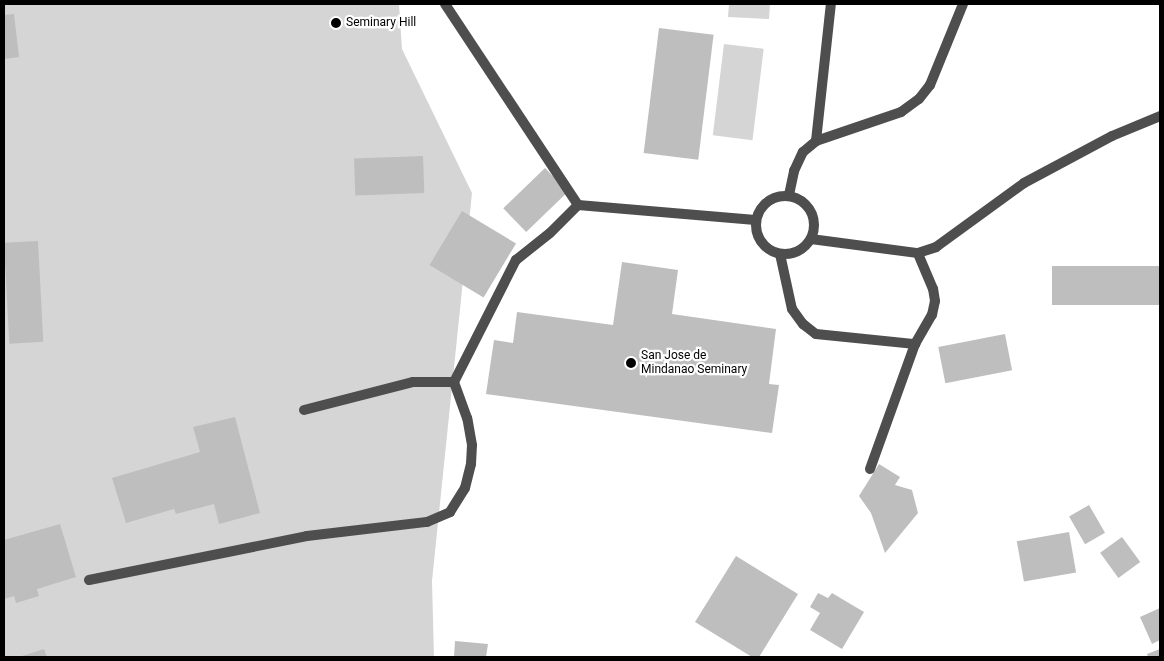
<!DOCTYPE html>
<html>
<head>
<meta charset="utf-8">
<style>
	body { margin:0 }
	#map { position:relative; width:1164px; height:661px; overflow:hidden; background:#fff; font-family:Roboto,sans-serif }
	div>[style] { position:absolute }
	.green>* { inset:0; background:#d5d5d5; transform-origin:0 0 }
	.building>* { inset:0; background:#bebebe; transform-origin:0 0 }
	.lane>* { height:10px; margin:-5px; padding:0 5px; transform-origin:5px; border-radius:5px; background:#4e4e4e }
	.lane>.ring { margin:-5px; padding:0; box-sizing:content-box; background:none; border:10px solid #4e4e4e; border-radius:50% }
	.street>* { height:10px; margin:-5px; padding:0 5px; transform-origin:5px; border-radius:5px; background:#4e4e4e }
	.dots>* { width:14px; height:14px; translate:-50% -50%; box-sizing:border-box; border:2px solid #fff; border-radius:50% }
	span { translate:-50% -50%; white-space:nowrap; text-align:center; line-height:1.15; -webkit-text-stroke:4.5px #fff; paint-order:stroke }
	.poi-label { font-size:12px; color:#000 }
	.left { translate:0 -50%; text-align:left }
	.frame { position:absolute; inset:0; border:5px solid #000; pointer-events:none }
</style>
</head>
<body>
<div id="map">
	<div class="green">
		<div style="clip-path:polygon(4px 4px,399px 4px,402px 49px,472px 193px,432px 581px,434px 657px,4px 657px)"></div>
		<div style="clip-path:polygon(729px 4px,770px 4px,769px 19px,728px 17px)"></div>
		<div style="left:724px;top:44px;width:40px;height:92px;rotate:7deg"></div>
	</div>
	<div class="building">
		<div style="clip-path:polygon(14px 14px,19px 57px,4px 59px,4px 15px)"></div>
		<div style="left:659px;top:28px;width:55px;height:126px;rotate:7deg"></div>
		<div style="left:423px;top:156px;width:37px;height:69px;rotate:88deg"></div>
		<div style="left:545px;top:168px;width:33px;height:58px;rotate:46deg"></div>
		<div style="left:462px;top:211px;width:63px;height:63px;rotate:31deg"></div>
		<div style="left:38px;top:241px;width:101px;height:34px;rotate:87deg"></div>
		<div style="clip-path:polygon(622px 262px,678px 270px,672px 314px,776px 329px,769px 384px,779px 385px,772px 433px,486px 394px,494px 340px,513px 343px,517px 312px,613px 325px)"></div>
		<div style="left:1160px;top:266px;width:39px;height:108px;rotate:90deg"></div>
		<div style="left:1005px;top:334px;width:37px;height:68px;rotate:79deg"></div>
		<div style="clip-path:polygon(235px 417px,260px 513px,219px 524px,214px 504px,176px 514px,174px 509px,126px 523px,112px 478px,200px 452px,193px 427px)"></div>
		<div style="clip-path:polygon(879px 464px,900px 477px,895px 485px,912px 490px,918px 513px,885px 553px,871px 513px,859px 496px)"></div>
		<div style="left:1089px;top:505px;width:32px;height:23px;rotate:60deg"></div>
		<div style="clip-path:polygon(60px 524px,76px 577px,37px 589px,39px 596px,16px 603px,14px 596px,4px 599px,4px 540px)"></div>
		<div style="left:1069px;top:532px;width:41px;height:53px;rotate:80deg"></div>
		<div style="left:1122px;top:537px;width:31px;height:27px;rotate:54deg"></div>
		<div style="clip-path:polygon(736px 556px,798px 594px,759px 657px,752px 657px,695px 622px)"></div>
		<div style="clip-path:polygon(818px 593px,828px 598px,832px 593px,864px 612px,842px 649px,810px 630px,820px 613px,810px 607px)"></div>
		<div style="clip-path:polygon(1160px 608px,1160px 640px,1152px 644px,1140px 617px)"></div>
		<div style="clip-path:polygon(455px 641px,488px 644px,486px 657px,454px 657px)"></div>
		<div style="clip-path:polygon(44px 649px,47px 657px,19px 657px)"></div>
		<div style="clip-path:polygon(1160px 649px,1160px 657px,1148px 657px,1147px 654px)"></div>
	</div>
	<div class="lane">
		<div style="left:445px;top:4px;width:241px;rotate:56.5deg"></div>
		<div style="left:578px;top:205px;width:178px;rotate:4.8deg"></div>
		<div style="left:816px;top:141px;width:138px;rotate:-83.8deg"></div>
		<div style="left:789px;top:195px;width:25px;rotate:-78deg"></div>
		<div style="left:794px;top:171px;width:21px;rotate:-65deg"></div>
		<div style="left:803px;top:152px;width:17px;rotate:-40deg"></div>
		<div style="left:816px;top:141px;width:90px;rotate:-18.8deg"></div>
		<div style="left:901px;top:112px;width:22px;rotate:-36deg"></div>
		<div style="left:919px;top:99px;width:18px;rotate:-52deg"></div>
		<div style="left:930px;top:85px;width:87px;rotate:-67.8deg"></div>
		<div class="ring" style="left:756px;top:196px;width:48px;height:48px"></div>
		<div style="left:780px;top:254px;width:56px;rotate:77.7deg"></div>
		<div style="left:792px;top:309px;width:19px;rotate:54deg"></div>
		<div style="left:803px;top:324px;width:16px;rotate:38deg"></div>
		<div style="left:816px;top:334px;width:100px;rotate:5.8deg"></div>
		<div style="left:304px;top:410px;width:113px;rotate:-14.4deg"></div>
		<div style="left:413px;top:382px;width:41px"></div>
		<div style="left:89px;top:580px;width:222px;rotate:-11.4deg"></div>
		<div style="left:307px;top:536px;width:121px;rotate:-6.7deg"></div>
		<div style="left:427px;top:522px;width:25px;rotate:-23deg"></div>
		<div style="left:450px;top:512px;width:28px;rotate:-58deg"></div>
		<div style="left:465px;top:488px;width:25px;rotate:-76deg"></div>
		<div style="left:471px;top:464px;width:19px;rotate:-87deg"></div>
		<div style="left:472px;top:445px;width:27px;rotate:-100deg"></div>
		<div style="left:467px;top:418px;width:38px;rotate:-110deg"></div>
		<div style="left:454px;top:382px;width:137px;rotate:-63.1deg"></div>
		<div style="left:516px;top:260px;width:43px;rotate:-38.5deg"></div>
		<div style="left:550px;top:233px;width:40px;rotate:-45deg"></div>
	</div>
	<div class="street">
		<div style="left:811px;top:239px;width:108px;rotate:7.5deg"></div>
		<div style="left:918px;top:253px;width:19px;rotate:-18deg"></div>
		<div style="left:936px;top:247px;width:109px;rotate:-36deg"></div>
		<div style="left:1024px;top:183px;width:100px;rotate:-28.1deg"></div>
		<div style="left:1112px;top:136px;width:52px;rotate:-22.6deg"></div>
		<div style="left:870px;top:469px;width:133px;rotate:-70.2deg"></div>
		<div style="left:915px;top:344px;width:34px;rotate:-60deg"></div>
		<div style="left:932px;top:315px;width:14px;rotate:-78deg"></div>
		<div style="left:935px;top:301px;width:12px;rotate:-99deg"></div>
		<div style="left:933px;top:289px;width:39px;rotate:-113deg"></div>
	</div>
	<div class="dots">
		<div style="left:336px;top:23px;background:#000"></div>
		<div style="left:631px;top:363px;background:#000"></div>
	</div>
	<div class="poi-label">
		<span class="left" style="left:346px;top:23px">Seminary Hill</span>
		<span class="left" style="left:641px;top:363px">San Jose de<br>Mindanao Seminary</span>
	</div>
	<div class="frame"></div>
</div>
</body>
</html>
